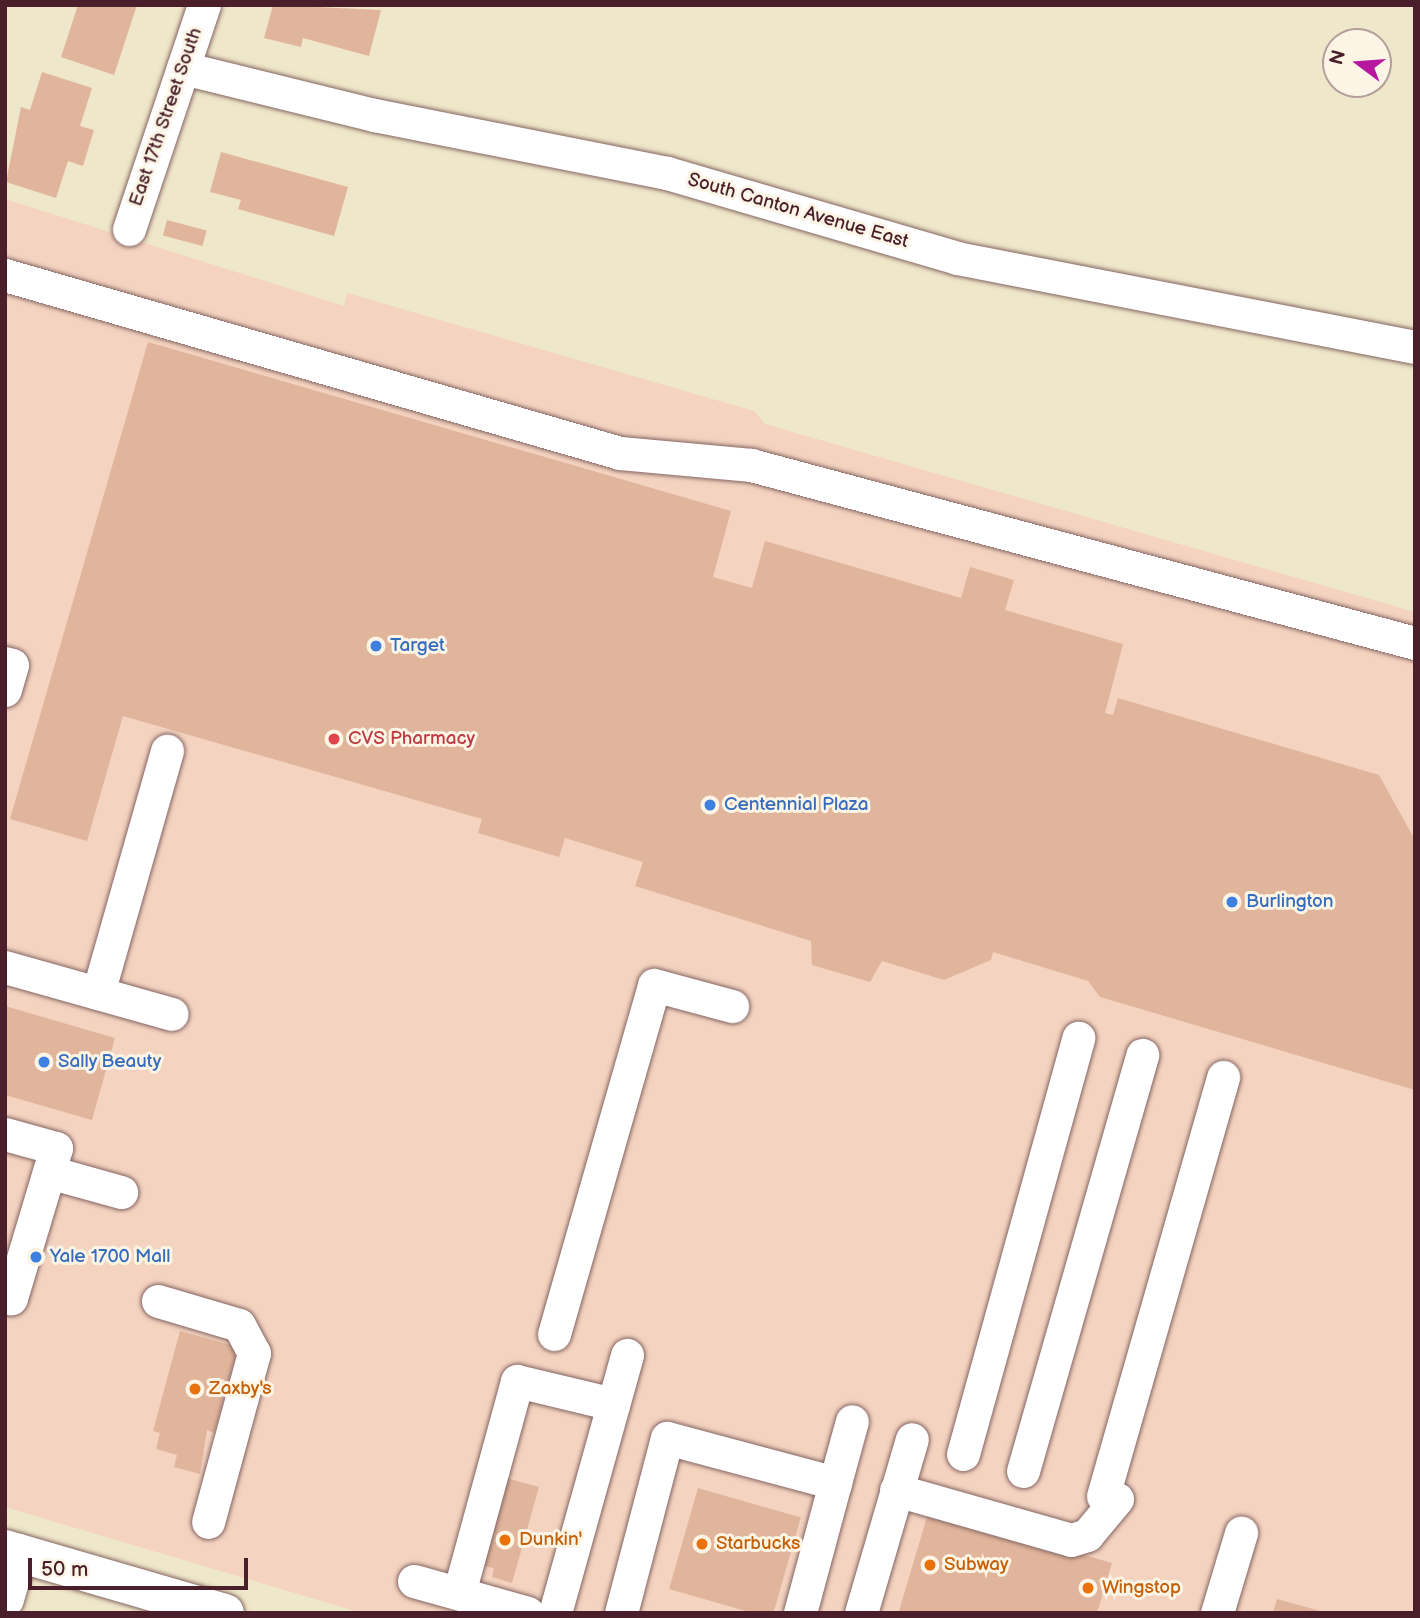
<!DOCTYPE html>
<html>
<head>
<meta charset="utf-8">
<style>
	body { margin:0 }
	#map { position:relative; width:1420px; height:1618px; overflow:hidden; background:#efe7c9; font-family:"Balsamiq Sans",sans-serif }
	div>[style] { position:absolute }
	.built>* { inset:0; background:#f4d3c0 }
	.building>* { inset:0; background:#e1b59c; transform-origin:0 0 }
	.roads { filter:drop-shadow(0 0 2px #846562) drop-shadow(0 0 2px #846562) }
	.minor>* { height:33px; margin:-16.5px; padding:0 16.5px; transform-origin:16.5px; border-radius:16.5px; background:#fff }
	.major>* { height:38px; margin:-19px; padding:0 19px; transform-origin:19px; border-radius:19px; background:#fff }
	.dots>* { width:19px; height:19px; translate:-50% -50%; box-sizing:border-box; border:4px solid #fcf5e5; border-radius:50% }
	span { translate:-50% -50%; white-space:nowrap; text-align:center; line-height:1.15; -webkit-text-stroke:6px #fcf5e5; paint-order:stroke }
	.street-label { font-size:19px; color:#4a1f2b }
	.shop-label { font-size:19px; color:#366cbe }
	.left { translate:0 -50%; text-align:left }
	.health-label { font-size:19px; color:#be3a42 }
	.food-label { font-size:19px; color:#c56008 }
	.frame { position:absolute; inset:0; border:7px solid #4a1f2b; pointer-events:none }
	.north { position:absolute; left:1322px; top:28px; width:70px; height:70px; box-sizing:border-box; background:#fcf5e5; border:2px solid #b59f9b; border-radius:50%; rotate:286deg; font-size:19px; font-weight:700; line-height:28px; text-align:center; color:#4a1f2b }
	.north::after { content:''; display:block; margin:auto; width:24px; height:32px; background:#b5179e; clip-path:polygon(50% 0,100% 100%,50% 72%,0 100%) }
	.scale { position:absolute; left:28px; top:1558px; width:220px; height:32px; box-sizing:border-box; border:4px solid #4a1f2b; border-top:0; padding-left:9px; font-size:21px; line-height:24px; white-space:nowrap; color:#4a1f2b; -webkit-text-stroke:5px #fcf5e5; paint-order:stroke }
</style>
</head>
<body>
<div id="map">
	<div class="built">
		<div style="clip-path:polygon(5px 199px,344px 306px,347px 293px,754px 411px,765px 424px,1415px 612px,1415px 1613px,362px 1613px,5px 1507px)"></div>
	</div>
	<div class="building">
		<div style="clip-path:polygon(78px 5px,137px 5px,114px 75px,61px 57px)"></div>
		<div style="clip-path:polygon(273px 5px,381px 10px,369px 56px,303px 38px,301px 47px,264px 38px)"></div>
		<div style="clip-path:polygon(42px 72px,92px 88px,80px 126px,94px 130px,83px 166px,68px 161px,56px 198px,6px 182px,21px 107px,30px 110px)"></div>
		<div style="clip-path:polygon(221px 152px,348px 187px,334px 236px,238px 209px,241px 200px,210px 192px)"></div>
		<div style="left:167px;top:220px;width:41px;height:16px;rotate:15deg"></div>
		<div style="clip-path:polygon(148px 342px,731px 511px,713px 577px,752px 588px,765px 541px,961px 598px,970px 567px,1014px 580px,1005px 610px,1123px 644px,1105px 713px,1113px 715px,1118px 698px,1379px 775px,1415px 840px,1415px 1090px,1100px 997px,1088px 981px,993px 952px,991px 960px,944px 980px,882px 961px,870px 982px,812px 965px,811px 941px,635px 886px,643px 862px,565px 838px,559px 857px,478px 833px,482px 819px,123px 716px,87px 841px,10px 819px)"></div>
		<div style="clip-path:polygon(5px 1006px,115px 1038px,92px 1120px,5px 1095px)"></div>
		<div style="clip-path:polygon(180px 1331px,238px 1347px,214px 1433px,207px 1430px,200px 1474px,174px 1467px,177px 1455px,156px 1449px,160px 1433px,153px 1431px)"></div>
		<div style="clip-path:polygon(506px 1478px,539px 1487px,512px 1583px,492px 1577px,494px 1568px,480px 1565px)"></div>
		<div style="left:698px;top:1488px;width:107px;height:105px;rotate:16deg"></div>
		<div style="clip-path:polygon(929px 1510px,1112px 1563px,1097px 1613px,899px 1611px)"></div>
		<div style="clip-path:polygon(1277px 1599px,1324px 1612px,1324px 1613px,1273px 1613px)"></div>
	</div>
	<div class="roads">
		<div class="minor">
			<div style="left:183px;top:68px;width:197px;rotate:13.8deg"></div>
			<div style="left:374px;top:115px;width:299px;rotate:11.2deg"></div>
			<div style="left:667px;top:173px;width:302px;rotate:16.3deg"></div>
			<div style="left:957px;top:258px;width:467px;rotate:11deg"></div>
			<div style="left:129px;top:229px;width:236px;rotate:-71.5deg"></div>
			<div style="left:5px;top:275px;width:640px;rotate:16.14deg"></div>
			<div style="left:620px;top:453px;width:132px;rotate:5.2deg"></div>
			<div style="left:751px;top:465px;width:687px;rotate:15.01deg"></div>
			<div style="left:5px;top:663px;width:7px;rotate:16deg"></div>
			<div style="left:12px;top:665px;width:26px;rotate:106deg"></div>
			<div style="left:5px;top:967px;width:173px;rotate:15.7deg"></div>
			<div style="left:98px;top:993px;width:252px;rotate:-74.1deg"></div>
			<div style="left:5px;top:1134px;width:53px;rotate:15.4deg"></div>
			<div style="left:56px;top:1148px;width:157px;rotate:106.7deg"></div>
			<div style="left:11px;top:1298px;width:6px;rotate:-162deg"></div>
			<div style="left:49px;top:1172px;width:75px;rotate:15.5deg"></div>
			<div style="left:158px;top:1301px;width:84px;rotate:16.5deg"></div>
			<div style="left:239px;top:1325px;width:32px;rotate:62deg"></div>
			<div style="left:254px;top:1353px;width:175px;rotate:105.2deg"></div>
			<div style="left:554px;top:1334px;width:363px;rotate:-74deg"></div>
			<div style="left:654px;top:985px;width:81px;rotate:15.1deg"></div>
			<div style="left:963px;top:1454px;width:432px;rotate:-74.5deg"></div>
			<div style="left:1023px;top:1471px;width:433px;rotate:-74deg"></div>
			<div style="left:835px;top:1483px;width:64px;rotate:-74.7deg"></div>
			<div style="left:896px;top:1490px;width:182px;rotate:15.9deg"></div>
			<div style="left:1071px;top:1540px;width:17px;rotate:-17deg"></div>
			<div style="left:1087px;top:1535px;width:47px;rotate:-50.2deg"></div>
			<div style="left:1103px;top:1496px;width:436px;rotate:-74deg"></div>
			<div style="left:414px;top:1581px;width:118px;rotate:15.7deg"></div>
			<div style="left:459px;top:1593px;width:220px;rotate:-74.7deg"></div>
			<div style="left:517px;top:1381px;width:99px;rotate:13.5deg"></div>
			<div style="left:555px;top:1613px;width:268px;rotate:-74.4deg"></div>
			<div style="left:621px;top:1613px;width:181px;rotate:-75.3deg"></div>
			<div style="left:667px;top:1438px;width:174px;rotate:15deg"></div>
			<div style="left:835px;top:1483px;width:135px;rotate:105.1deg"></div>
			<div style="left:861px;top:1613px;width:181px;rotate:-73.7deg"></div>
			<div style="left:1217px;top:1613px;width:84px;rotate:-73.3deg"></div>
		</div>
		<div class="major">
			<div style="left:5px;top:1549px;width:229px;rotate:16.2deg"></div>
			<div style="left:5px;top:1599px;width:48px;rotate:-74.2deg"></div>
		</div>
	</div>
	<div class="dots">
		<div style="left:376px;top:646px;background:#3f7fe0"></div>
		<div style="left:334px;top:739px;background:#e0444e"></div>
		<div style="left:710px;top:805px;background:#3f7fe0"></div>
		<div style="left:1232px;top:902px;background:#3f7fe0"></div>
		<div style="left:44px;top:1062px;background:#3f7fe0"></div>
		<div style="left:36px;top:1257px;background:#3f7fe0"></div>
		<div style="left:195px;top:1389px;background:#e8710a"></div>
		<div style="left:505px;top:1540px;background:#e8710a"></div>
		<div style="left:702px;top:1544px;background:#e8710a"></div>
		<div style="left:930px;top:1565px;background:#e8710a"></div>
		<div style="left:1088px;top:1588px;background:#e8710a"></div>
	</div>
	<div class="street-label">
		<span style="left:166px;top:117px;rotate:-71deg">East 17th Street South</span>
		<span style="left:798px;top:211px;rotate:16deg">South Canton Avenue East</span>
	</div>
	<div class="shop-label">
		<span class="left" style="left:390px;top:646px">Target</span>
		<span class="left" style="left:724px;top:805px">Centennial Plaza</span>
		<span class="left" style="left:1246px;top:902px">Burlington</span>
		<span class="left" style="left:58px;top:1062px">Sally Beauty</span>
		<span class="left" style="left:50px;top:1257px">Yale 1700 Mall</span>
	</div>
	<div class="health-label">
		<span class="left" style="left:348px;top:739px">CVS Pharmacy</span>
	</div>
	<div class="food-label">
		<span class="left" style="left:209px;top:1389px">Zaxby's</span>
		<span class="left" style="left:519px;top:1540px">Dunkin'</span>
		<span class="left" style="left:716px;top:1544px">Starbucks</span>
		<span class="left" style="left:944px;top:1565px">Subway</span>
		<span class="left" style="left:1102px;top:1588px">Wingstop</span>
	</div>
	<div class="frame"></div>
	<div class="north">N</div>
	<div class="scale">50 m</div>
</div>
</body>
</html>
